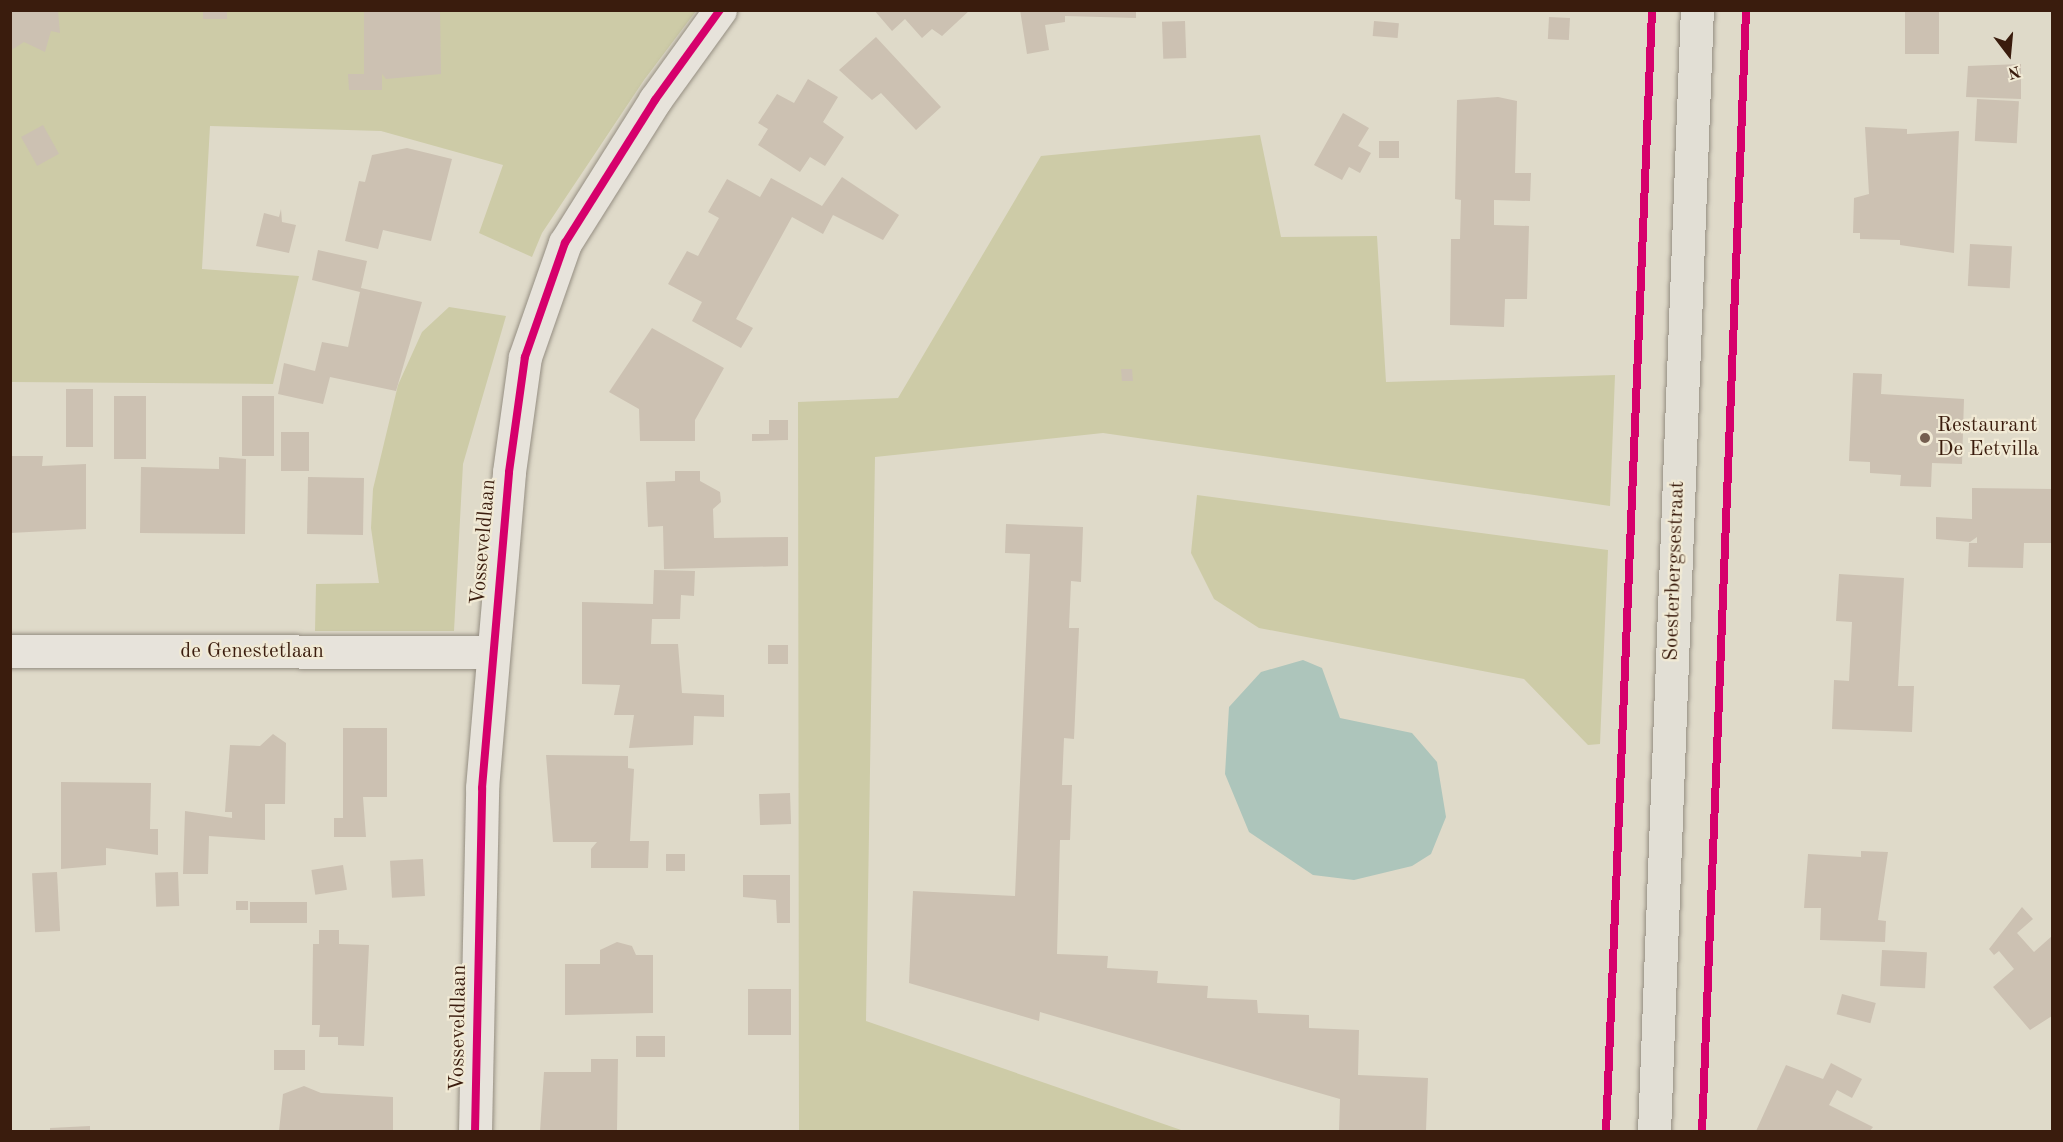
<!DOCTYPE html>
<html>
<head>
<meta charset="utf-8">
<style>
	body { margin:0 }
	#map { position:relative; width:2063px; height:1142px; overflow:hidden; background:#dfdac9; font-family:"Old Standard TT",serif }
	div>[style] { position:absolute }
	.green>* { inset:0; background:#cdcba7 }
	.water>* { inset:0; background:#adc5bb }
	.building>* { inset:0; background:#ccc1b2; transform-origin:0 0 }
	.roads { filter:drop-shadow(0 0 2px #958e82) drop-shadow(0 0 2px #958e82) }
	.minor>* { height:33px; margin:-16.5px; padding:0 16.5px; transform-origin:16.5px; border-radius:16.5px; background:#e7e3db }
	.major>* { height:33px; margin:-16.5px; padding:0 16.5px; transform-origin:16.5px; border-radius:16.5px; background:#e2dfd5 }
	.cycleway>* { height:8px; margin:-4px; padding:0 4px; transform-origin:4px; border-radius:4px; background:#d6006c }
	.dots>* { width:16px; height:16px; translate:-50% -50%; box-sizing:border-box; border:3px solid #f1ead5; border-radius:50% }
	span { translate:-50% -50%; white-space:nowrap; text-align:center; line-height:1.15; -webkit-text-stroke:4.5px #f1ead5; paint-order:stroke }
	.poi-label { font-size:21px; color:#3a1c0d }
	.left { translate:0 -50%; text-align:left }
	.street-label { font-size:21px; color:#3a1c0d }
	.frame { position:absolute; inset:0; border:12px solid #3a1c0d; pointer-events:none }
	.north { position:absolute; left:1979px; top:24px; width:60px; height:60px; -webkit-text-stroke:4px #f1ead5; paint-order:stroke; rotate:164deg; font-size:16px; font-weight:700; line-height:24px; text-align:center; color:#3a1c0d }
	.north::after { content:''; display:block; margin:auto; width:21px; height:27px; background:#3a1c0d; clip-path:polygon(50% 0,100% 100%,50% 72%,0 100%) }
</style>
</head>
<body>
<div id="map">
	<div class="green">
		<div style="clip-path:polygon(11px 11px,696px 11px,644px 80px,542px 233px,532px 257px,479px 233px,503px 165px,381px 131px,210px 126px,202px 269px,299px 276px,273px 384px,11px 382px)"></div>
		<div style="clip-path:polygon(1260px 135px,1281px 237px,1377px 236px,1386px 382px,1615px 375px,1610px 506px,1103px 433px,875px 457px,866px 1021px,1184px 1131px,799px 1131px,798px 402px,898px 398px,1041px 156px)"></div>
		<div style="clip-path:polygon(449px 307px,506px 316px,463px 464px,454px 631px,315px 631px,316px 584px,379px 583px,371px 528px,373px 489px,398px 385px,422px 332px)"></div>
		<div style="clip-path:polygon(1197px 495px,1608px 550px,1600px 744px,1588px 745px,1524px 679px,1259px 628px,1214px 599px,1191px 553px)"></div>
	</div>
	<div class="water">
		<div style="clip-path:polygon(1303px 660px,1322px 668px,1340px 718px,1412px 733px,1437px 762px,1446px 817px,1431px 854px,1412px 866px,1354px 880px,1313px 875px,1249px 832px,1225px 774px,1229px 707px,1261px 672px)"></div>
	</div>
	<div class="building">
		<div style="clip-path:polygon(10px 10px,58px 10px,60px 33px,51px 31px,45px 52px,24px 42px,10px 51px)"></div>
		<div style="left:203px;top:10px;width:24px;height:9px"></div>
		<div style="clip-path:polygon(364px 10px,440px 10px,441px 74px,386px 79px,382px 74px,382px 90px,349px 90px,348px 74px,364px 74px)"></div>
		<div style="clip-path:polygon(874px 10px,970px 10px,942px 36px,932px 29px,922px 38px,905px 19px,892px 31px)"></div>
		<div style="clip-path:polygon(1020px 10px,1136px 10px,1136px 18px,1065px 16px,1065px 22px,1045px 25px,1049px 50px,1027px 54px)"></div>
		<div style="left:1905px;top:10px;width:34px;height:44px"></div>
		<div style="left:1549px;top:17px;width:21px;height:22px;rotate:3deg"></div>
		<div style="left:1185px;top:21px;width:37px;height:23px;rotate:88deg"></div>
		<div style="left:1374px;top:21px;width:25px;height:15px;rotate:5deg"></div>
		<div style="clip-path:polygon(876px 37px,941px 107px,916px 130px,881px 93px,872px 100px,839px 70px)"></div>
		<div style="clip-path:polygon(2021px 64px,2021px 99px,1966px 97px,1968px 66px)"></div>
		<div style="clip-path:polygon(808px 79px,838px 97px,823px 122px,844px 137px,825px 166px,810px 157px,800px 172px,758px 145px,768px 129px,758px 123px,777px 94px,794px 103px)"></div>
		<div style="clip-path:polygon(1498px 97px,1517px 101px,1515px 173px,1531px 173px,1530px 201px,1494px 200px,1494px 225px,1529px 226px,1527px 299px,1505px 299px,1504px 327px,1450px 325px,1451px 239px,1460px 239px,1461px 200px,1455px 199px,1457px 100px)"></div>
		<div style="left:1977px;top:99px;width:42px;height:42px;rotate:3deg"></div>
		<div style="clip-path:polygon(1343px 113px,1369px 128px,1358px 146px,1371px 153px,1360px 173px,1349px 167px,1342px 180px,1314px 165px)"></div>
		<div style="left:43px;top:125px;width:33px;height:25px;rotate:61deg"></div>
		<div style="clip-path:polygon(1865px 127px,1907px 129px,1907px 134px,1959px 131px,1954px 253px,1900px 245px,1900px 240px,1860px 239px,1860px 233px,1853px 233px,1854px 198px,1869px 194px)"></div>
		<div style="left:1399px;top:141px;width:17px;height:20px;rotate:90deg"></div>
		<div style="clip-path:polygon(407px 148px,452px 159px,431px 241px,383px 230px,378px 249px,345px 241px,359px 181px,365px 182px,372px 155px)"></div>
		<div style="clip-path:polygon(842px 177px,899px 215px,883px 240px,833px 215px,823px 234px,792px 217px,736px 319px,753px 328px,741px 348px,692px 321px,702px 302px,668px 284px,687px 251px,698px 256px,719px 218px,708px 212px,727px 179px,760px 197px,771px 178px,822px 206px)"></div>
		<div style="clip-path:polygon(281px 209px,282px 222px,296px 225px,289px 253px,256px 246px,264px 213px,279px 217px)"></div>
		<div style="left:1970px;top:244px;width:42px;height:42px;rotate:3deg"></div>
		<div style="clip-path:polygon(318px 250px,367px 261px,361px 288px,422px 302px,396px 391px,330px 377px,323px 404px,278px 394px,284px 363px,315px 371px,322px 342px,348px 347px,360px 292px,312px 280px)"></div>
		<div style="clip-path:polygon(652px 328px,724px 368px,695px 420px,695px 441px,640px 441px,639px 409px,609px 392px)"></div>
		<div style="clip-path:polygon(1121px 369px,1132px 369px,1133px 381px,1122px 381px)"></div>
		<div style="clip-path:polygon(1853px 373px,1882px 374px,1881px 394px,1964px 399px,1962px 464px,1932px 463px,1931px 487px,1900px 486px,1901px 475px,1870px 473px,1870px 462px,1849px 461px)"></div>
		<div style="left:66px;top:389px;width:27px;height:58px"></div>
		<div style="left:114px;top:396px;width:32px;height:63px"></div>
		<div style="left:242px;top:396px;width:32px;height:60px"></div>
		<div style="clip-path:polygon(769px 420px,788px 420px,788px 440px,752px 441px,752px 434px,769px 434px)"></div>
		<div style="left:281px;top:432px;width:28px;height:39px"></div>
		<div style="clip-path:polygon(10px 456px,43px 456px,42px 466px,86px 464px,86px 529px,10px 533px)"></div>
		<div style="clip-path:polygon(219px 457px,246px 459px,245px 534px,140px 533px,141px 467px,219px 469px)"></div>
		<div style="clip-path:polygon(675px 471px,700px 471px,700px 481px,720px 492px,721px 502px,713px 509px,714px 538px,788px 537px,788px 566px,664px 569px,663px 526px,648px 527px,646px 482px,675px 481px)"></div>
		<div style="left:308px;top:477px;width:56px;height:57px;rotate:1deg"></div>
		<div style="clip-path:polygon(1972px 488px,2052px 489px,2052px 543px,2024px 543px,2023px 568px,1968px 567px,1969px 543px,1977px 543px,1977px 537px,1970px 542px,1936px 539px,1936px 517px,1972px 519px)"></div>
		<div style="clip-path:polygon(1006px 524px,1083px 527px,1081px 582px,1071px 581px,1069px 628px,1079px 628px,1074px 739px,1064px 738px,1062px 785px,1072px 785px,1070px 840px,1060px 840px,1057px 954px,1108px 956px,1107px 968px,1158px 971px,1157px 983px,1208px 986px,1207px 998px,1257px 1000px,1258px 1013px,1309px 1015px,1309px 1028px,1359px 1030px,1358px 1075px,1428px 1078px,1426px 1131px,1339px 1131px,1340px 1099px,1040px 1012px,1039px 1021px,909px 983px,913px 891px,1015px 896px,1030px 554px,1005px 553px)"></div>
		<div style="clip-path:polygon(654px 570px,695px 571px,694px 596px,681px 595px,680px 619px,652px 619px,651px 644px,678px 644px,682px 693px,724px 695px,724px 717px,694px 716px,693px 745px,629px 748px,634px 715px,614px 715px,620px 685px,582px 684px,582px 602px,653px 604px)"></div>
		<div style="clip-path:polygon(1839px 574px,1904px 578px,1898px 686px,1914px 686px,1912px 732px,1832px 729px,1834px 680px,1849px 681px,1852px 622px,1836px 621px)"></div>
		<div style="left:768px;top:645px;width:20px;height:19px"></div>
		<div style="clip-path:polygon(343px 728px,387px 728px,387px 797px,363px 797px,366px 837px,334px 837px,334px 818px,343px 818px)"></div>
		<div style="clip-path:polygon(273px 734px,286px 743px,285px 804px,265px 804px,265px 840px,209px 836px,208px 874px,183px 874px,185px 811px,232px 818px,232px 812px,225px 812px,230px 745px,260px 746px)"></div>
		<div style="clip-path:polygon(546px 755px,628px 756px,628px 768px,634px 769px,630px 841px,649px 841px,648px 868px,591px 868px,591px 849px,597px 842px,553px 842px)"></div>
		<div style="clip-path:polygon(61px 782px,151px 783px,150px 829px,158px 829px,158px 855px,106px 848px,106px 865px,61px 869px)"></div>
		<div style="left:790px;top:793px;width:31px;height:31px;rotate:88deg"></div>
		<div style="clip-path:polygon(1861px 851px,1888px 852px,1878px 920px,1886px 921px,1885px 942px,1820px 940px,1821px 908px,1804px 908px,1808px 854px,1861px 857px)"></div>
		<div style="left:666px;top:854px;width:19px;height:17px"></div>
		<div style="left:423px;top:859px;width:37px;height:33px;rotate:87deg"></div>
		<div style="left:343px;top:865px;width:25px;height:32px;rotate:81deg"></div>
		<div style="left:57px;top:872px;width:59px;height:25px;rotate:87deg"></div>
		<div style="left:178px;top:872px;width:34px;height:23px;rotate:88deg"></div>
		<div style="clip-path:polygon(743px 875px,790px 875px,790px 923px,777px 923px,776px 900px,743px 897px)"></div>
		<div style="left:236px;top:901px;width:12px;height:9px"></div>
		<div style="left:250px;top:902px;width:57px;height:21px"></div>
		<div style="clip-path:polygon(2022px 907px,2033px 919px,2017px 933px,2034px 952px,2052px 936px,2052px 1016px,2030px 1030px,1993px 987px,2014px 969px,1999px 951px,1994px 955px,1989px 949px)"></div>
		<div style="clip-path:polygon(319px 930px,339px 930px,339px 944px,369px 945px,364px 1046px,338px 1045px,338px 1037px,319px 1037px,320px 1025px,312px 1025px,313px 944px,319px 944px)"></div>
		<div style="clip-path:polygon(617px 942px,632px 946px,636px 955px,653px 955px,653px 1013px,565px 1015px,565px 964px,600px 964px,600px 950px)"></div>
		<div style="left:1882px;top:950px;width:45px;height:36px;rotate:3deg"></div>
		<div style="left:748px;top:989px;width:43px;height:46px"></div>
		<div style="left:1842px;top:994px;width:35px;height:21px;rotate:15deg"></div>
		<div style="left:665px;top:1036px;width:21px;height:29px;rotate:90deg"></div>
		<div style="left:274px;top:1050px;width:31px;height:20px"></div>
		<div style="clip-path:polygon(591px 1059px,618px 1059px,617px 1131px,540px 1131px,544px 1072px,591px 1072px)"></div>
		<div style="clip-path:polygon(1831px 1063px,1862px 1079px,1852px 1098px,1837px 1090px,1829px 1105px,1873px 1127px,1870px 1131px,1756px 1131px,1786px 1065px,1823px 1079px)"></div>
		<div style="clip-path:polygon(304px 1086px,321px 1093px,393px 1097px,393px 1131px,279px 1131px,283px 1094px)"></div>
		<div style="clip-path:polygon(90px 1126px,90px 1131px,50px 1131px,50px 1128px)"></div>
	</div>
	<div class="roads">
		<div class="minor">
			<div style="left:10px;top:651px;width:483px;rotate:0.1deg"></div>
			<div style="left:475px;top:1132px;width:344px;rotate:-88.8deg"></div>
			<div style="left:482px;top:788px;width:317px;rotate:-85.1deg"></div>
			<div style="left:509px;top:472px;width:116px;rotate:-82.1deg"></div>
			<div style="left:525px;top:357px;width:121px;rotate:-70.7deg"></div>
			<div style="left:565px;top:243px;width:169px;rotate:-57.8deg"></div>
			<div style="left:655px;top:100px;width:111px;rotate:-54.2deg"></div>
		</div>
		<div class="major">
			<div style="left:1654px;top:1132px;width:1123px;rotate:-87.81deg"></div>
		</div>
	</div>
	<div class="cycleway">
		<div style="left:475px;top:1132px;width:344px;rotate:-88.8deg"></div>
		<div style="left:482px;top:788px;width:317px;rotate:-85.1deg"></div>
		<div style="left:509px;top:472px;width:116px;rotate:-82.1deg"></div>
		<div style="left:525px;top:357px;width:121px;rotate:-70.7deg"></div>
		<div style="left:565px;top:243px;width:169px;rotate:-57.8deg"></div>
		<div style="left:655px;top:100px;width:111px;rotate:-54.2deg"></div>
		<div style="left:1606px;top:1132px;width:1123px;rotate:-87.65deg"></div>
		<div style="left:1702px;top:1132px;width:1123px;rotate:-87.75deg"></div>
	</div>
	<div class="dots">
		<div style="left:1925px;top:438px;background:#745e4f"></div>
	</div>
	<div class="poi-label">
		<span class="left" style="left:1937px;top:438px">Restaurant<br>De Eetvilla</span>
	</div>
	<div class="street-label">
		<span style="left:484px;top:542px;rotate:-85deg">Vosseveldlaan</span>
		<span style="left:1675px;top:571px;rotate:-88deg">Soesterbergsestraat</span>
		<span style="left:252px;top:652px">de Genestetlaan</span>
		<span style="left:459px;top:1028px;rotate:-89deg">Vosseveldlaan</span>
	</div>
	<div class="frame"></div>
	<div class="north">N</div>
</div>
</body>
</html>
